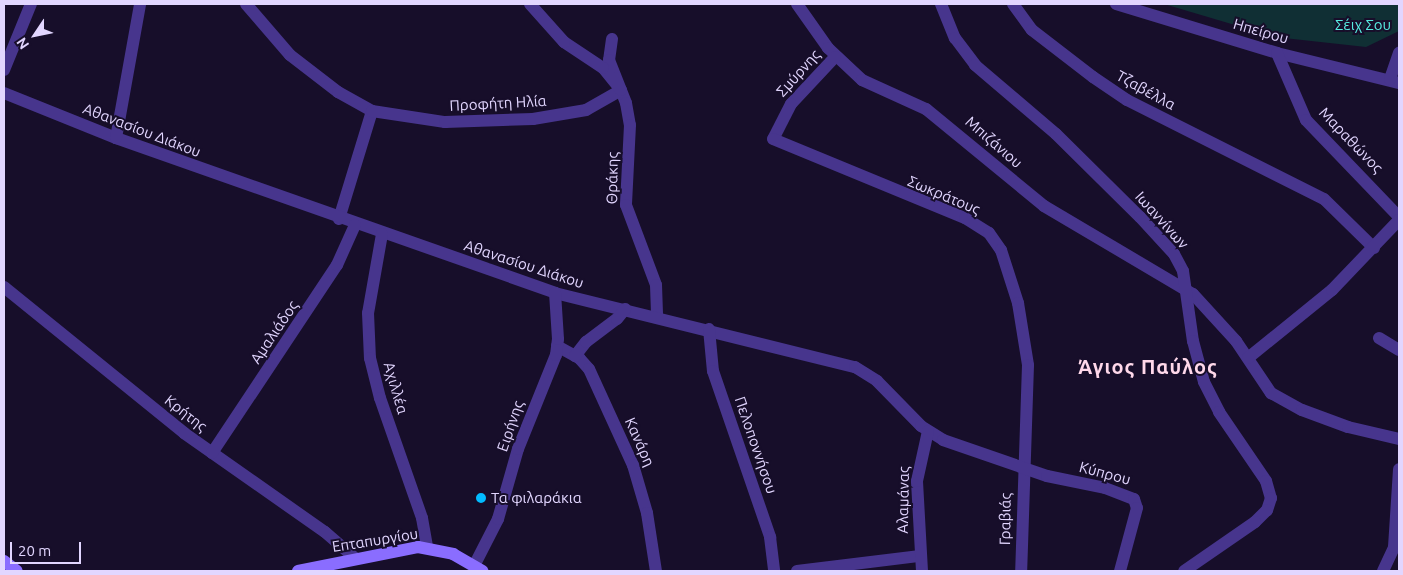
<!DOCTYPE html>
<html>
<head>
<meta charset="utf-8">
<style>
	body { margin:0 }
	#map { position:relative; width:1403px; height:575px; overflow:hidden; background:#170e2a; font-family:Ubuntu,sans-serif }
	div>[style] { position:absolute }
	.green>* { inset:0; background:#102f34 }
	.street>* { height:12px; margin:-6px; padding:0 6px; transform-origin:6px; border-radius:6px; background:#47358d }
	.secondary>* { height:12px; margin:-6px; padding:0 6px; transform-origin:6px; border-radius:6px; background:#8a6dff }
	.dots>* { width:14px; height:14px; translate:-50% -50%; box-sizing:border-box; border:2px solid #170e2a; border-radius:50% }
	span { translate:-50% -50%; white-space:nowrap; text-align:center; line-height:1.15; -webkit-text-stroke:4px #170e2a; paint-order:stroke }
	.park-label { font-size:15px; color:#57ebdf }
	.street-label { font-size:15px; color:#e2d6ff }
	.poi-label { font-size:15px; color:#e2d6ff }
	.left { translate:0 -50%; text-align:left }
	.district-label { font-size:20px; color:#ffd8ea; font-weight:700; letter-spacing:1px }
	.frame { position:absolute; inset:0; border:5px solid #e2d6ff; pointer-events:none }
	.north { position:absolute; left:10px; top:10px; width:50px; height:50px; -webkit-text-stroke:4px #170e2a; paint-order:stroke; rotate:236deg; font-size:14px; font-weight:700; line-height:20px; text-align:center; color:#e2d6ff }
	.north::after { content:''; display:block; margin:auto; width:18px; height:22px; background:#e2d6ff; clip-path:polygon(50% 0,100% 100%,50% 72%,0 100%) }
	.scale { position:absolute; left:10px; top:542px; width:71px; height:22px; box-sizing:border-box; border:2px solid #e2d6ff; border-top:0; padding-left:6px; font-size:15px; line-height:18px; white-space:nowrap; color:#e2d6ff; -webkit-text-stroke:4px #170e2a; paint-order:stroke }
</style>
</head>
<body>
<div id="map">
	<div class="green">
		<div style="clip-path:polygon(1164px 4px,1399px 4px,1399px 31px,1366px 47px,1275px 37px)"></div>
	</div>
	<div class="street">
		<div style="left:246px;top:4px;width:67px;rotate:49.2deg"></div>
		<div style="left:290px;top:55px;width:61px;rotate:37.6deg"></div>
		<div style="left:338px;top:92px;width:39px;rotate:29deg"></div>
		<div style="left:372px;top:111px;width:113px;rotate:107deg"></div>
		<div style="left:797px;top:4px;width:54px;rotate:54.8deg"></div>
		<div style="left:828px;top:48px;width:47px;rotate:43.3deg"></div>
		<div style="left:862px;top:80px;width:70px;rotate:24.4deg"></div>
		<div style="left:926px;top:109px;width:153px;rotate:39.4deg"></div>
		<div style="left:1044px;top:206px;width:173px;rotate:30.6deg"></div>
		<div style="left:1193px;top:294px;width:64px;rotate:47.5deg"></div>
		<div style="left:1236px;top:341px;width:63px;rotate:56.1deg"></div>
		<div style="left:1271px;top:393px;width:35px;rotate:29deg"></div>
		<div style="left:1302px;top:410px;width:49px;rotate:20.3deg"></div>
		<div style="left:1348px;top:427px;width:52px;rotate:13.2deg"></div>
		<div style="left:941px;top:4px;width:37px;rotate:68deg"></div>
		<div style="left:955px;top:38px;width:34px;rotate:53deg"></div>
		<div style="left:975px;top:65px;width:106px;rotate:40.4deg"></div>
		<div style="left:1056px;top:134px;width:118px;rotate:44.7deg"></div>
		<div style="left:1140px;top:217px;width:50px;rotate:47.4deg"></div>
		<div style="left:1174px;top:254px;width:19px;rotate:62deg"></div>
		<div style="left:1183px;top:271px;width:71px;rotate:81.9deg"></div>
		<div style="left:1193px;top:341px;width:42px;rotate:75deg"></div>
		<div style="left:1204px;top:382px;width:34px;rotate:63deg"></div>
		<div style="left:1219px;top:412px;width:83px;rotate:55.7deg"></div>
		<div style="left:1266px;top:481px;width:18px;rotate:74deg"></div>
		<div style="left:1271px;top:498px;width:13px;rotate:108deg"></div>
		<div style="left:1267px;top:510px;width:17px;rotate:135deg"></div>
		<div style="left:1255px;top:522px;width:86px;rotate:145.4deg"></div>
		<div style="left:1013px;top:4px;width:32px;rotate:54deg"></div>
		<div style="left:1032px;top:30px;width:77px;rotate:37.6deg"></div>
		<div style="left:1093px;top:77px;width:41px;rotate:34.1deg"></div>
		<div style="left:1127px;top:100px;width:220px;rotate:26.7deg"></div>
		<div style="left:1324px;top:199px;width:70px;rotate:44.4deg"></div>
		<div style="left:1116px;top:4px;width:168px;rotate:16.9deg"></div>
		<div style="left:1277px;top:53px;width:126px;rotate:13.8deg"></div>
		<div style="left:612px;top:39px;width:21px;rotate:98deg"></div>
		<div style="left:609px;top:60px;width:46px;rotate:68.4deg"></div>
		<div style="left:626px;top:103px;width:22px;rotate:80deg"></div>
		<div style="left:630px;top:125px;width:80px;rotate:92.9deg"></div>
		<div style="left:626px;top:205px;width:85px;rotate:69.4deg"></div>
		<div style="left:656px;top:285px;width:31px;rotate:88deg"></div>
		<div style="left:1277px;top:53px;width:73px;rotate:66.6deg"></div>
		<div style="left:1306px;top:120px;width:134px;rotate:46.2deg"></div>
		<div style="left:835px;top:57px;width:64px;rotate:133.1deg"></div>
		<div style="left:791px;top:104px;width:39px;rotate:117deg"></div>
		<div style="left:773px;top:139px;width:208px;rotate:22.4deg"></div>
		<div style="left:965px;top:218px;width:28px;rotate:32deg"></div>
		<div style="left:989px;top:233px;width:21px;rotate:55deg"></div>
		<div style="left:1001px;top:250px;width:56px;rotate:72.2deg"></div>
		<div style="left:1018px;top:303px;width:63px;rotate:80.8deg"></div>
		<div style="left:1028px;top:365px;width:206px;rotate:91.9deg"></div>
		<div style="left:4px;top:70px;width:71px;rotate:-67.8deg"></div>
		<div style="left:1390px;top:79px;width:28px;rotate:-71deg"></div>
		<div style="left:4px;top:93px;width:121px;rotate:21.9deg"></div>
		<div style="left:116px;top:138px;width:466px;rotate:19.4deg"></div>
		<div style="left:555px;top:293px;width:309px;rotate:13.9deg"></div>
		<div style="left:855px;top:367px;width:26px;rotate:32deg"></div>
		<div style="left:877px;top:381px;width:63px;rotate:45.6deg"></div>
		<div style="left:921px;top:426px;width:26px;rotate:32deg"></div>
		<div style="left:943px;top:440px;width:110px;rotate:19.1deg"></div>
		<div style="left:1047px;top:476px;width:59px;rotate:11.7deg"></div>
		<div style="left:1105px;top:488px;width:31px;rotate:21deg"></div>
		<div style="left:1134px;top:499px;width:9px;rotate:72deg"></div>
		<div style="left:1137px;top:508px;width:65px;rotate:105.1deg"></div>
		<div style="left:372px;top:111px;width:74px;rotate:8.6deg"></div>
		<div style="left:445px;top:122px;width:88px;rotate:-2deg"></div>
		<div style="left:533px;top:119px;width:54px;rotate:-9.6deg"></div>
		<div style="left:586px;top:110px;width:40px;rotate:-29.7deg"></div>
		<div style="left:621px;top:90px;width:28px;rotate:-129deg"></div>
		<div style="left:603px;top:68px;width:47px;rotate:-146.3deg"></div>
		<div style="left:564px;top:42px;width:51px;rotate:-131.8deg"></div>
		<div style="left:116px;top:138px;width:136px;rotate:-79.8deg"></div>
		<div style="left:382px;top:234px;width:80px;rotate:100deg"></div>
		<div style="left:368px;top:313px;width:45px;rotate:87.5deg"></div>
		<div style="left:370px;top:358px;width:41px;rotate:76deg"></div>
		<div style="left:380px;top:398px;width:127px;rotate:70.7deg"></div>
		<div style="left:422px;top:518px;width:29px;rotate:80deg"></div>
		<div style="left:4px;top:287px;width:232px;rotate:39deg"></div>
		<div style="left:184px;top:433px;width:172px;rotate:35.1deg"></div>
		<div style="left:325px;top:532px;width:40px;rotate:41deg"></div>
		<div style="left:709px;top:329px;width:42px;rotate:84.6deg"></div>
		<div style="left:713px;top:371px;width:176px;rotate:71deg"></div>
		<div style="left:770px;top:537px;width:34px;rotate:83deg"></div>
		<div style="left:1379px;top:338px;width:23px;rotate:31deg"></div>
		<div style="left:557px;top:346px;width:26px;rotate:29deg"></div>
		<div style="left:580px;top:359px;width:13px;rotate:48deg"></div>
		<div style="left:589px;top:369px;width:106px;rotate:65.4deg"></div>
		<div style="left:633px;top:465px;width:50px;rotate:73.7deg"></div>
		<div style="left:647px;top:513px;width:59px;rotate:81.2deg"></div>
		<div style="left:575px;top:356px;width:18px;rotate:-52deg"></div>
		<div style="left:586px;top:342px;width:39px;rotate:-37deg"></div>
		<div style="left:617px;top:319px;width:13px;rotate:-51deg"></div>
		<div style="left:1248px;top:358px;width:108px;rotate:-39deg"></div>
		<div style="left:1332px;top:290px;width:97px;rotate:-46.3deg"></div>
		<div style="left:212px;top:453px;width:226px;rotate:-56.4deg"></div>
		<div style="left:337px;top:265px;width:44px;rotate:-65.8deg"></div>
		<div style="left:474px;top:566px;width:53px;rotate:-62.9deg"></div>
		<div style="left:498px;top:519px;width:73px;rotate:-74.1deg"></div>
		<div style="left:518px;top:449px;width:101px;rotate:-68deg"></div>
		<div style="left:556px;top:355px;width:16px;rotate:-83deg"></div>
		<div style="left:558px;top:339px;width:46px;rotate:-93.7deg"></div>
		<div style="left:797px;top:571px;width:124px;rotate:-7deg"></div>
		<div style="left:922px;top:571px;width:90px;rotate:-93.2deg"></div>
		<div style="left:917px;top:481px;width:51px;rotate:-77.6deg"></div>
		<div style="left:1383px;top:571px;width:26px;rotate:-65deg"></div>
		<div style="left:1394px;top:547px;width:78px;rotate:-86.3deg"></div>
	</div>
	<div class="secondary">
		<div style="left:4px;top:561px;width:16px;rotate:38deg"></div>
		<div style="left:298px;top:571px;width:122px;rotate:-11.3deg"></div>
		<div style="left:418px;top:547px;width:36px;rotate:11deg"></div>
		<div style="left:453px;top:554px;width:34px;rotate:30deg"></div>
	</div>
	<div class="dots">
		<div style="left:481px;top:498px;background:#02bbff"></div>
	</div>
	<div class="park-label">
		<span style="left:1363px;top:25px">Σέιχ Σου</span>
	</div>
	<div class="street-label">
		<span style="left:1261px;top:31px;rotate:16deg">Ηπείρου</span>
		<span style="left:798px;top:73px;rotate:-48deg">Σμύρνης</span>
		<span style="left:1146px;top:90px;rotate:29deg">Τζαβέλλα</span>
		<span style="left:498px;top:103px;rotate:-3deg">Προφήτη Ηλία</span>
		<span style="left:142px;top:130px;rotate:21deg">Αθανασίου Διάκου</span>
		<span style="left:1351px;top:140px;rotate:46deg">Μαραθώνος</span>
		<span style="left:994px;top:142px;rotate:41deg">Μπιζάνιου</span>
		<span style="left:612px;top:178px;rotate:-89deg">Θράκης</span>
		<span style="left:944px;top:195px;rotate:23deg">Σωκράτους</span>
		<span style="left:1162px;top:220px;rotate:48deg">Ιωαννίνων</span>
		<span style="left:524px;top:264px;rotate:18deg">Αθανασίου Διάκου</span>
		<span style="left:274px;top:332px;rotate:-56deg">Αμαλιάδος</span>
		<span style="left:396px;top:388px;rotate:74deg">Αχιλλέα</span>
		<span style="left:186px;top:413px;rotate:38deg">Κρήτης</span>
		<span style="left:510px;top:426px;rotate:-71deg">Ειρήνης</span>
		<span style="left:640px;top:442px;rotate:66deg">Κανάρη</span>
		<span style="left:756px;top:445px;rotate:71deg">Πελοποννήσου</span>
		<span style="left:1105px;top:473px;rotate:15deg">Κύπρου</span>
		<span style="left:903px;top:500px;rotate:-89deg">Αλαμάνας</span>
		<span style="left:1005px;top:519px;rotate:-89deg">Γραβιάς</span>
		<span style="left:375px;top:540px;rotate:-9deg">Επταπυργίου</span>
	</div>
	<div class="poi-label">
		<span class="left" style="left:491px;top:498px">Τα φιλαράκια</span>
	</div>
	<div class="district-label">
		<span style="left:1148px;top:366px">Άγιος Παύλος</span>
	</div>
	<div class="frame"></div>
	<div class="north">N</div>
	<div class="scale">20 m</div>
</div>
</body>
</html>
